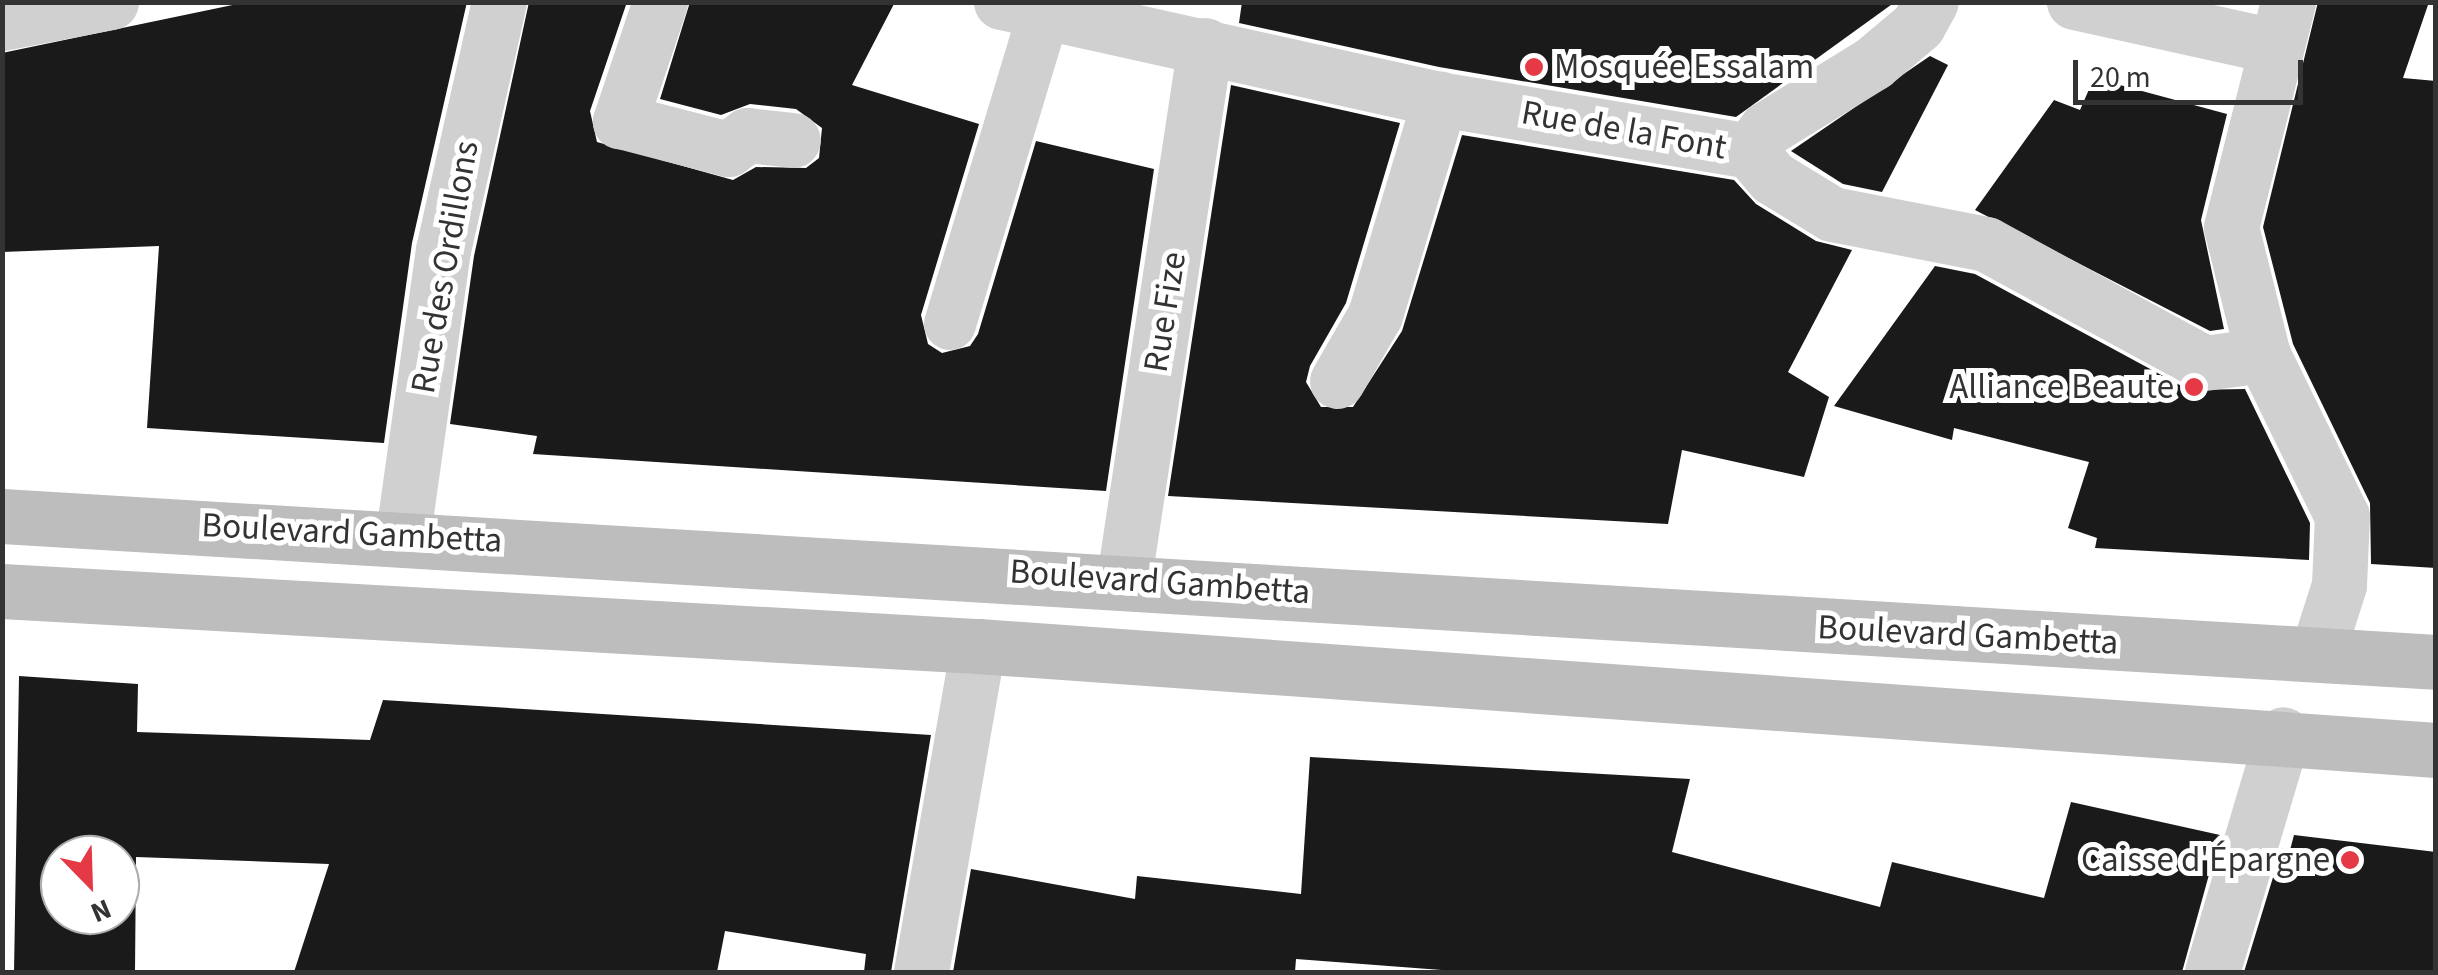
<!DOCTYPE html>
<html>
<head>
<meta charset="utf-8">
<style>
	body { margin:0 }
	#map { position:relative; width:2438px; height:975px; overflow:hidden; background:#fff; font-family:"Source Sans 3",sans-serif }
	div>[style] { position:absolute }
	.building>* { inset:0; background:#1a1a1a }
	.pedestrian>* { height:52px; margin:-26px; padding:0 26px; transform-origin:26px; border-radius:26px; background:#d0d0d0 }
	.minor>* { height:55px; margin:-27.5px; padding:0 27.5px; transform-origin:27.5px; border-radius:27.5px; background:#d0d0d0 }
	.secondary>* { height:55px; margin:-27.5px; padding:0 27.5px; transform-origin:27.5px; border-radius:27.5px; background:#bdbdbd }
	.dots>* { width:28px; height:28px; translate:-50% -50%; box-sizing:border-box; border:5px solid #fff; border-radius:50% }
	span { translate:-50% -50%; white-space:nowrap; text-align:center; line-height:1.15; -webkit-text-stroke:10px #fff; paint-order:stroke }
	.poi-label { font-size:35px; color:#333 }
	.left { translate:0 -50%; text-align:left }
	.right { translate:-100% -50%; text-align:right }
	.street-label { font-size:35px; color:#333 }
	.frame { position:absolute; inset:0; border:5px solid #333; pointer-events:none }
	.north { position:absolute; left:40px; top:835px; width:100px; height:100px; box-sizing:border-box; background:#fff; border:2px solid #adadad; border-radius:50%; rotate:157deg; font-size:28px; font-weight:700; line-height:40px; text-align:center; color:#333 }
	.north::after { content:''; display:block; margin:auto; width:35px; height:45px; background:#e63946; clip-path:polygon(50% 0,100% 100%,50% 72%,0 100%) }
	.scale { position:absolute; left:2073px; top:60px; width:230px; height:45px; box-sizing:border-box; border:5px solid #333; border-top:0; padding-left:12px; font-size:30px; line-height:35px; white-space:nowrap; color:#333; -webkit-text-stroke:8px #fff; paint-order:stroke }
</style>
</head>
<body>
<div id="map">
	<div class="building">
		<div style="clip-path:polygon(247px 2px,467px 2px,412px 243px,384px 443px,147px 428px,159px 246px,2px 252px,2px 53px)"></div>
		<div style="clip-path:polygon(529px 2px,627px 2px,590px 111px,597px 142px,733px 180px,756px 167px,806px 168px,819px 158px,822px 128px,796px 109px,750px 104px,721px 115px,660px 99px,690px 2px,895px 2px,852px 85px,979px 124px,921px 315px,928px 344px,942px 353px,970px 346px,978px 334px,1036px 141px,1154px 169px,1106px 491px,533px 454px,537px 436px,450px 424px,474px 256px)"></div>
		<div style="clip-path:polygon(1242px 2px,1895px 2px,1736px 117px,1439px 67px,1239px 23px)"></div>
		<div style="clip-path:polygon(2318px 2px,2429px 2px,2403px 78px,2436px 81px,2436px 568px,2371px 564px,2370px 503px,2293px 344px,2263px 227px)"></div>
		<div style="clip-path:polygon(1930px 56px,1948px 65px,1882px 192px,1843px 184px,1791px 151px)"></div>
		<div style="clip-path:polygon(2094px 78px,2227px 114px,2201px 220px,2224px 329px,2210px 331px,1975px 210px,2054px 100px,2080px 110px)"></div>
		<div style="clip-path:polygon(1231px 85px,1400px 123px,1346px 303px,1310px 366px,1306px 382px,1321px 407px,1353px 407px,1402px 331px,1462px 135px,1734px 180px,1756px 204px,1816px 241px,1852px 250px,1788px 372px,1829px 397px,1804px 477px,1682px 450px,1668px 524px,1168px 496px)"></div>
		<div style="clip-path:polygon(1935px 266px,1975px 274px,2189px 390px,2245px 389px,2310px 523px,2309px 560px,2095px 548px,2097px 538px,2068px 528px,2089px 462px,1954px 428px,1952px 440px,1834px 406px)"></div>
		<div style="clip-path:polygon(evenodd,19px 676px,138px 684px,137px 732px,370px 740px,383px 700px,931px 735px,891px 972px,864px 972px,866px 954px,725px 931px,717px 972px,294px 972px,329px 864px,136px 857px,135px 972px,14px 972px,19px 676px,60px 855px,120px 855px,120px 915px,60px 915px,60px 855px)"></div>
		<div style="clip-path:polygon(1310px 757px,1690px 779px,1672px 852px,1880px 907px,1892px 862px,2044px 898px,2071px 802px,2220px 835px,2182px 972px,1468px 972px,1296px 959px,1295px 972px,953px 972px,971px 869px,1135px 899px,1137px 876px,1301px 894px)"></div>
		<div style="clip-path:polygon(2294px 835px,2436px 852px,2436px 972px,2244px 972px,2282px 848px,2290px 850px)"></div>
	</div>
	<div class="pedestrian">
		<div style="left:950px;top:324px;width:322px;rotate:-73.2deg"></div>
	</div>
	<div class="minor">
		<div style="left:660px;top:2px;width:126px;rotate:108.6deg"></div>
		<div style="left:620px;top:121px;width:112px;rotate:14.5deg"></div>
		<div style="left:728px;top:149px;width:24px;rotate:-36deg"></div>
		<div style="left:747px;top:135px;width:46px;rotate:6.2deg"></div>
		<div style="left:1001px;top:2px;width:443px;rotate:12.5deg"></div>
		<div style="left:1433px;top:98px;width:321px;rotate:9.5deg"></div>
		<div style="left:1750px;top:151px;width:35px;rotate:50deg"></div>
		<div style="left:1773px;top:178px;width:69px;rotate:31.4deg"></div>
		<div style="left:1832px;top:214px;width:157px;rotate:11deg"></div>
		<div style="left:1986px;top:244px;width:248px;rotate:28.6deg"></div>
		<div style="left:2204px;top:363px;width:60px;rotate:-7.7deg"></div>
		<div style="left:2074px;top:2px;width:205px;rotate:12.4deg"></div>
		<div style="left:2288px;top:2px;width:232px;rotate:104.2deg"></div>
		<div style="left:2231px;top:227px;width:132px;rotate:76deg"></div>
		<div style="left:2263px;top:355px;width:179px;rotate:63.9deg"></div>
		<div style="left:2342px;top:516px;width:69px;rotate:92.5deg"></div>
		<div style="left:2339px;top:585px;width:69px;rotate:107.7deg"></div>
		<div style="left:2px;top:23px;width:111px;rotate:-10.9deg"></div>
		<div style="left:1750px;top:151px;width:27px;rotate:-54deg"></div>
		<div style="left:1766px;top:129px;width:126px;rotate:-31.7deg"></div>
		<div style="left:1873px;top:63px;width:59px;rotate:-40.2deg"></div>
		<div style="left:1918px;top:25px;width:26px;rotate:-61deg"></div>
		<div style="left:1337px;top:381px;width:76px;rotate:-60.1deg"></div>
		<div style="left:1375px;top:315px;width:226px;rotate:-73.3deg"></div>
		<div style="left:403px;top:534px;width:287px;rotate:-82deg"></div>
		<div style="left:443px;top:250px;width:254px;rotate:-77.3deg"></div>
		<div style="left:1124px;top:578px;width:539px;rotate:-81.36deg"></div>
		<div style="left:921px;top:972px;width:331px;rotate:-80.1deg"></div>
		<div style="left:2212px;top:972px;width:248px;rotate:-73.4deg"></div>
	</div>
	<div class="secondary">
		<div style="left:2px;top:516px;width:2438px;rotate:3.43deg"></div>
		<div style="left:2px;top:591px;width:978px;rotate:3.23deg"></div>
		<div style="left:978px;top:646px;width:1462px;rotate:4.08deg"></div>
	</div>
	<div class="dots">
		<div style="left:1534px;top:67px;background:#e63946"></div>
		<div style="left:2194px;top:387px;background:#e63946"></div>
		<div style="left:2350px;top:860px;background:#e63946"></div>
	</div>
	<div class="poi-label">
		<span class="left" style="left:1554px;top:67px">Mosquée Essalam</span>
		<span class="right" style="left:2174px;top:387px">Alliance Beaute</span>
		<span class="right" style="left:2330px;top:860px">Caisse d'Épargne</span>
	</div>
	<div class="street-label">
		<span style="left:1624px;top:130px;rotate:10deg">Rue de la Font</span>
		<span style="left:445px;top:267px;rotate:-80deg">Rue des Ordillons</span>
		<span style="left:1165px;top:312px;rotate:-81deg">Rue Fize</span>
		<span style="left:352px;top:533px;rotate:3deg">Boulevard Gambetta</span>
		<span style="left:1160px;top:582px;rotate:4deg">Boulevard Gambetta</span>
		<span style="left:1968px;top:635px;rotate:3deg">Boulevard Gambetta</span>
	</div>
	<div class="frame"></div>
	<div class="north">N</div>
	<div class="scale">20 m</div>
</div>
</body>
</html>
